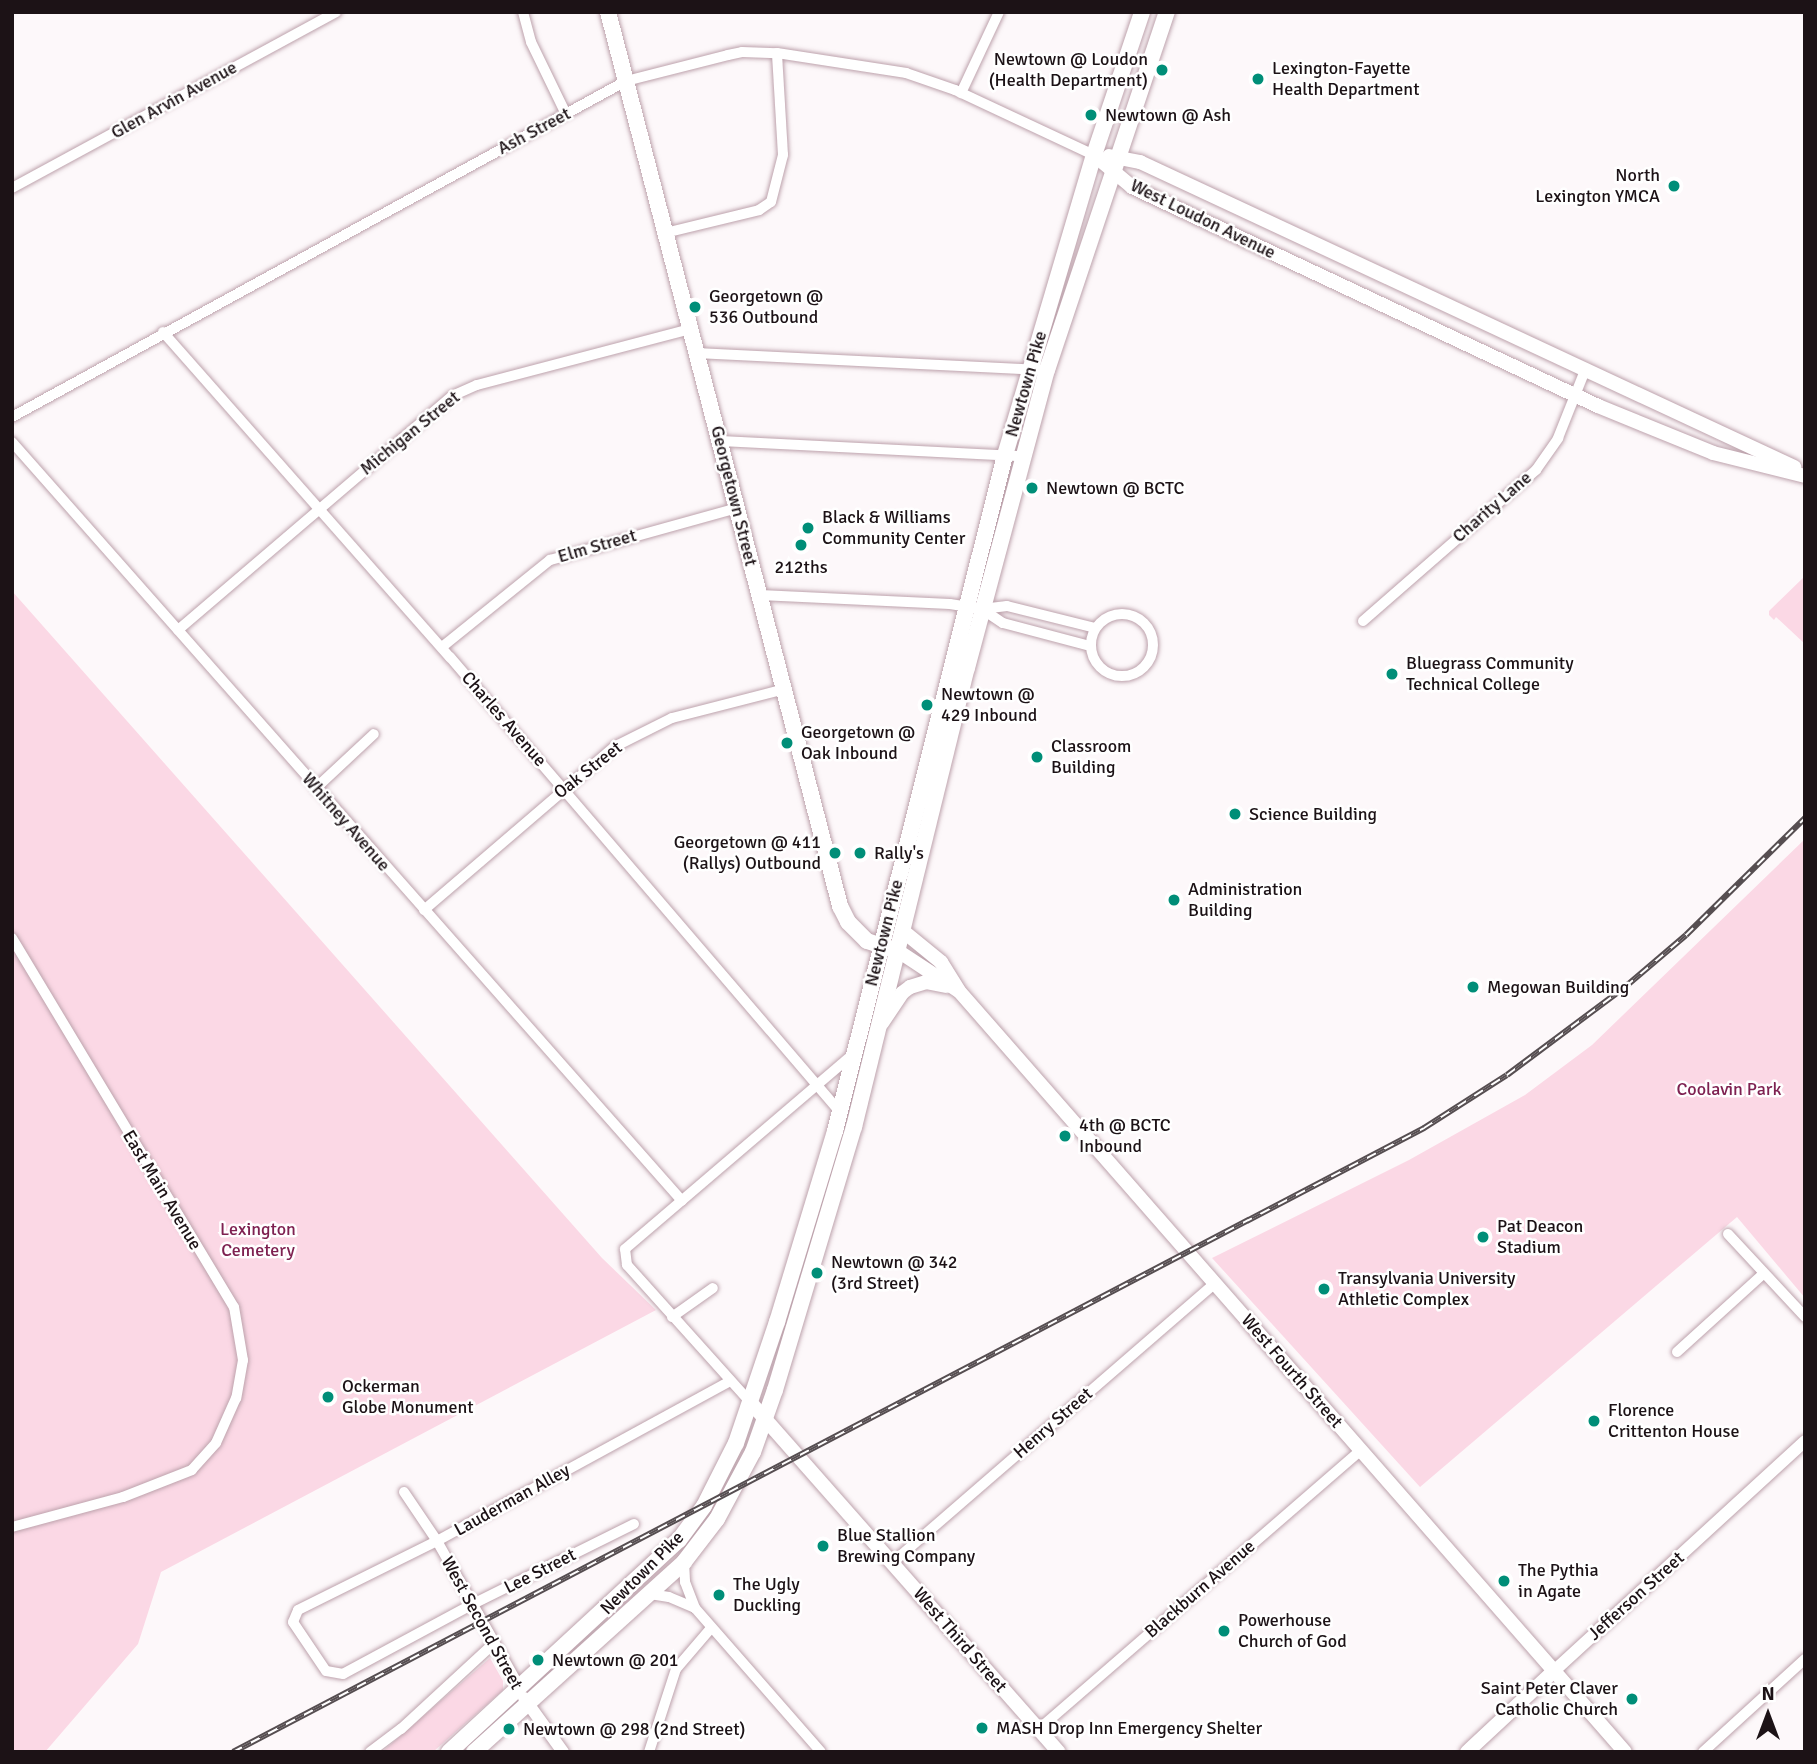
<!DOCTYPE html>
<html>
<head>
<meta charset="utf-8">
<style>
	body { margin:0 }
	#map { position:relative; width:1817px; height:1764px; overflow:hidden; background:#fdf8fa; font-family:Signika,sans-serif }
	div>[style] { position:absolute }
	.green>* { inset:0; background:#fbd8e5 }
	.roads { filter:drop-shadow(0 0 2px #bda2ac) drop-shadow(0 0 2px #bda2ac) }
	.minor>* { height:10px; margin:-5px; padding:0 5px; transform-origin:5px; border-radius:5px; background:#fff }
	.minor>.ring { margin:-5px; padding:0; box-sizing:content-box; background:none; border:10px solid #fff; border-radius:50% }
	.tertiary>* { height:12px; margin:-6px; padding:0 6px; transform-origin:6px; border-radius:6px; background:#fff }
	.secondary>* { height:14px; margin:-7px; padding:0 7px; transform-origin:7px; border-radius:7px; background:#fff }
	.primary>* { height:16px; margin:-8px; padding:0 8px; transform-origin:8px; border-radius:8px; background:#fff }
	.rail>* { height:6px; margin-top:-3px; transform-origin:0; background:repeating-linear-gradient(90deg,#fff 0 10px,#564e51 0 20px); box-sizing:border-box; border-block:2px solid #564e51 }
	.dots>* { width:19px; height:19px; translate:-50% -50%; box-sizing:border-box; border:4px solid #fff; border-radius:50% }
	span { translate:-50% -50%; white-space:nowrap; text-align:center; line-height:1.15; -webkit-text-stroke:5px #fff; paint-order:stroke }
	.poi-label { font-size:18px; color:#1c1216 }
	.right { translate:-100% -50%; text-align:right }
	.left { translate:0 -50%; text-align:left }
	.street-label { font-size:18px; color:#1c1216 }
	.park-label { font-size:18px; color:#7e2151 }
	.frame { position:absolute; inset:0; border:14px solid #1c1216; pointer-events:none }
	.north { position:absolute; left:1733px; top:1680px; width:70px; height:70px; -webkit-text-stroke:5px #fff; paint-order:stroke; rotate:0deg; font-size:19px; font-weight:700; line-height:28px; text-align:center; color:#1c1216 }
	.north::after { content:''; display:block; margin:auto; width:24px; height:32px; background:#1c1216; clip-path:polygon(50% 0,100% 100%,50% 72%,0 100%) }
</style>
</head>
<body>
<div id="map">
	<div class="green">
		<div style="clip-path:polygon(1805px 576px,1805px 644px,1776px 617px,1774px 620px,1769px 615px,1769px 611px)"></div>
		<div style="clip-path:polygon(12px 591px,602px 1258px,656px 1310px,161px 1572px,138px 1644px,45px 1752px,12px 1752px)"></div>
		<div style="clip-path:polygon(1805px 839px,1805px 1298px,1737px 1217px,1420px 1487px,1212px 1258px,1409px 1160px,1525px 1095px,1592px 1045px)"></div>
		<div style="clip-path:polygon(490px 1658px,503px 1681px,503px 1690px,433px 1752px,382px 1752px)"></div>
	</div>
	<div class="roads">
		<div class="minor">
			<div style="left:523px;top:12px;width:31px;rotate:75deg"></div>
			<div style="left:531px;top:42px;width:80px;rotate:64.1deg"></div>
			<div style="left:961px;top:93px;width:89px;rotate:-64.9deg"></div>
			<div style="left:12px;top:188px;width:369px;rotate:-28.5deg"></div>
			<div style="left:665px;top:233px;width:97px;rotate:-13.7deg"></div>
			<div style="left:759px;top:210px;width:14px;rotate:-34deg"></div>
			<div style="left:771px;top:202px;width:49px;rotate:-75.7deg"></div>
			<div style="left:783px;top:155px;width:102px;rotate:-93.4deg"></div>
			<div style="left:163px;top:332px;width:434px;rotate:48.6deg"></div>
			<div style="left:450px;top:657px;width:599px;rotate:49.4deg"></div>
			<div style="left:696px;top:353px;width:351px;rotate:2.8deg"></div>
			<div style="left:12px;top:417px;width:700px;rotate:-28.69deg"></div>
			<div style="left:626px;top:81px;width:105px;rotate:-14.3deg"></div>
			<div style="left:728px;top:55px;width:14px;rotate:-12deg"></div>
			<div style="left:742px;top:52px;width:35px;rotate:2deg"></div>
			<div style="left:777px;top:53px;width:131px;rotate:8.8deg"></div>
			<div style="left:906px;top:73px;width:52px;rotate:19.1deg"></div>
			<div style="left:955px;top:90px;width:153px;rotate:25.1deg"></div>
			<div style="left:721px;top:441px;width:301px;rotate:2.9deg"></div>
			<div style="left:12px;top:442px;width:1012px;rotate:48.56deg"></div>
			<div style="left:760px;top:595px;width:190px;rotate:2.7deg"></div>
			<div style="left:950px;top:604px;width:32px;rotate:9deg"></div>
			<div style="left:982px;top:609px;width:25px;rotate:-7deg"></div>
			<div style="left:1007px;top:606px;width:91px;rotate:14deg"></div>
			<div style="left:982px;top:609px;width:25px;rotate:34deg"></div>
			<div style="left:1003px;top:623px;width:90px;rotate:14.8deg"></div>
			<div class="ring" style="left:1091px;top:614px;width:52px;height:52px"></div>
			<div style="left:1363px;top:621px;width:230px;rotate:-41.1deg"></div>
			<div style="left:1536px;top:470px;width:39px;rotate:-55deg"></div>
			<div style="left:1558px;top:438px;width:75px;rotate:-68.2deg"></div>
			<div style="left:178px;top:630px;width:360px;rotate:-40.5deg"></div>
			<div style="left:452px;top:396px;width:27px;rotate:-24deg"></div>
			<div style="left:477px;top:385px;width:220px;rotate:-14.7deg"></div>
			<div style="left:442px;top:647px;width:139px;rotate:-38.9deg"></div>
			<div style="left:550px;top:560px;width:195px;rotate:-15.5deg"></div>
			<div style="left:316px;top:788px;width:79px;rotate:-43deg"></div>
			<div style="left:424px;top:910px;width:250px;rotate:-40.6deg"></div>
			<div style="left:614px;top:747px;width:65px;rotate:-26.6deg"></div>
			<div style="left:672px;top:718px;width:117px;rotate:-14.4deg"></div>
			<div style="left:12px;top:938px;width:431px;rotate:59deg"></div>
			<div style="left:234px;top:1307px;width:54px;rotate:80.4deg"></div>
			<div style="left:243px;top:1360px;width:39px;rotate:100deg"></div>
			<div style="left:236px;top:1398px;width:49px;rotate:114deg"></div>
			<div style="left:216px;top:1443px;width:36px;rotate:132deg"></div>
			<div style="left:192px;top:1470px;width:74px;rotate:158.6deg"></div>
			<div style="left:123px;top:1497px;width:115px;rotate:164.9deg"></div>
			<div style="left:1728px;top:1234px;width:113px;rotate:47.1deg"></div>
			<div style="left:672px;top:1317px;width:50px;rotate:-35.3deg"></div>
			<div style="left:1677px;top:1352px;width:116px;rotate:-42.2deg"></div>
			<div style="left:751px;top:1403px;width:186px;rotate:-131.9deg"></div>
			<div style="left:627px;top:1265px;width:16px;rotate:-97deg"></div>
			<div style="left:625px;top:1249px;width:299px;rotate:-40.5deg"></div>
			<div style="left:404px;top:1492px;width:59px;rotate:56deg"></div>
			<div style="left:437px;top:1541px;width:169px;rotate:60.5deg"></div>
			<div style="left:634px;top:1524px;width:182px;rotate:153.6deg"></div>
			<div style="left:471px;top:1605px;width:145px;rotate:151.7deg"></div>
			<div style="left:343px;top:1674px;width:17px;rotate:-170deg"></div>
			<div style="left:326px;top:1671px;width:59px;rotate:-124deg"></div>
			<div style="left:293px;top:1622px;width:13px;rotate:-67deg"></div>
			<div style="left:298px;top:1610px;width:155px;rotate:-26.4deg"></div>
			<div style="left:437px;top:1541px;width:334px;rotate:-28.6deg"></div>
			<div style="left:684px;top:1562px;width:20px;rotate:87deg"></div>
			<div style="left:685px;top:1582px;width:28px;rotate:69deg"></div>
			<div style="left:695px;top:1608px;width:191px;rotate:48.8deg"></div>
			<div style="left:892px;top:1563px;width:427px;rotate:-40.9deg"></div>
			<div style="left:650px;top:1594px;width:19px;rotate:9deg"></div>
			<div style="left:669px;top:1597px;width:28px;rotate:23deg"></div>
			<div style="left:1039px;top:1729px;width:427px;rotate:-40.9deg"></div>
			<div style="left:370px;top:1752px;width:39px;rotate:-37deg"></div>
			<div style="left:401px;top:1729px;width:125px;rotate:-42.7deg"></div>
			<div style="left:649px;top:1752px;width:87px;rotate:-72deg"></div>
			<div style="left:676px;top:1669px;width:54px;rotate:-49.5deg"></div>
			<div style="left:1703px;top:1752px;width:138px;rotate:-42.4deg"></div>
		</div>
		<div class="tertiary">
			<div style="left:1554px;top:1671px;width:340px;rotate:-42.5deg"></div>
			<div style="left:524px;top:1698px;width:67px;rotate:54.2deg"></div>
		</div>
		<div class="secondary">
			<div style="left:1094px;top:155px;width:50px;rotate:40.1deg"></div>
			<div style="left:1132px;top:187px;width:515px;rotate:25.17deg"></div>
			<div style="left:1598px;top:406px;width:124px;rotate:22.2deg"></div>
			<div style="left:1713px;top:453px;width:95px;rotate:14deg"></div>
			<div style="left:1109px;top:156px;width:32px;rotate:11deg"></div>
			<div style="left:1140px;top:162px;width:722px;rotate:25deg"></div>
			<div style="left:903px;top:931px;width:49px;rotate:39.2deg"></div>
			<div style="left:941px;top:962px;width:32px;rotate:58deg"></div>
			<div style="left:898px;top:951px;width:73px;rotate:33.3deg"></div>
			<div style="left:959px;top:991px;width:1011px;rotate:48.81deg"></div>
			<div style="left:882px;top:1023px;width:36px;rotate:-56deg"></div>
			<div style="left:902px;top:993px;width:10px;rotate:-37deg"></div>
			<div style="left:910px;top:987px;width:17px;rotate:-17deg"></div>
			<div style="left:926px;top:982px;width:21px;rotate:11deg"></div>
			<div style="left:751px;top:1403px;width:465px;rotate:48.6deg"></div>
			<div style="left:1467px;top:1752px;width:119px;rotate:-43deg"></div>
		</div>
		<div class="primary">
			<div style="left:608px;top:12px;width:924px;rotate:75.45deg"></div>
			<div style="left:840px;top:906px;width:18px;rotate:63deg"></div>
			<div style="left:848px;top:922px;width:27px;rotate:45deg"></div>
			<div style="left:867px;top:941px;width:23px;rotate:18deg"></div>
			<div style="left:449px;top:1752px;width:313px;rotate:-42.7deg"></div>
			<div style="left:679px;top:1540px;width:42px;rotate:-53.7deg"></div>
			<div style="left:704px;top:1506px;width:71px;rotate:-63.1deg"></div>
			<div style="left:736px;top:1443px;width:128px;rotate:-71.3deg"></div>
			<div style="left:777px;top:1322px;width:200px;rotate:-73.1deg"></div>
			<div style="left:835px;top:1131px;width:697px;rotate:-75.88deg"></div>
			<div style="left:1005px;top:455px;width:313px;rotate:-73.5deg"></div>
			<div style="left:1094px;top:155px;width:151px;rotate:-71.4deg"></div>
			<div style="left:474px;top:1752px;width:283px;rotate:-42.1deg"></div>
			<div style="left:684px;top:1562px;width:54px;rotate:-52.5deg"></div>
			<div style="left:717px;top:1519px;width:76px;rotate:-61.8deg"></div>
			<div style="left:753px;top:1452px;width:66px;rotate:-70.5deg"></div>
			<div style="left:775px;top:1390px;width:275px;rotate:-73.3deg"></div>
			<div style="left:854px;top:1127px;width:473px;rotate:-76.2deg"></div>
			<div style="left:967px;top:668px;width:309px;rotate:-75deg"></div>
			<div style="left:1047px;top:370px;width:378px;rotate:-71.5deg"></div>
		</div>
	</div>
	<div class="rail">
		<div style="left:233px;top:1752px;width:1345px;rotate:-27.65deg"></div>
		<div style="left:1424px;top:1128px;width:98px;rotate:-32.6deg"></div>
		<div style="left:1507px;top:1075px;width:147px;rotate:-36.7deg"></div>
		<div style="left:1625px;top:987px;width:80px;rotate:-40.4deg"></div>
		<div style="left:1686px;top:935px;width:167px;rotate:-44.5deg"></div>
	</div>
	<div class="dots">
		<div style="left:1162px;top:70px;background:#008e78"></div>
		<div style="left:1258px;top:79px;background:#008e78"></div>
		<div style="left:1091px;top:115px;background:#008e78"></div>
		<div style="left:1674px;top:186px;background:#008e78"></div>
		<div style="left:695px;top:307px;background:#008e78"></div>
		<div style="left:1032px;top:488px;background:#008e78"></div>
		<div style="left:808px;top:528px;background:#008e78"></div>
		<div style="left:801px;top:545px;background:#008e78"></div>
		<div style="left:1392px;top:674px;background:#008e78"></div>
		<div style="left:927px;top:705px;background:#008e78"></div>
		<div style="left:787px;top:743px;background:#008e78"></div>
		<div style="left:1037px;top:757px;background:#008e78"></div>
		<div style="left:1235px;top:814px;background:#008e78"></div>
		<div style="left:835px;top:853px;background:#008e78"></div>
		<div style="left:860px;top:853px;background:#008e78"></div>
		<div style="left:1174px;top:900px;background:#008e78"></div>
		<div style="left:1473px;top:987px;background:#008e78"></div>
		<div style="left:1065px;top:1136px;background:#008e78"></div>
		<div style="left:1483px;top:1237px;background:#008e78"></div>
		<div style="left:817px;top:1273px;background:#008e78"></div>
		<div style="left:1324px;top:1289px;background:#008e78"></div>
		<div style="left:328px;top:1397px;background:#008e78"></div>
		<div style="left:1594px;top:1421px;background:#008e78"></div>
		<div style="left:823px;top:1546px;background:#008e78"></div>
		<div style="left:1504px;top:1581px;background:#008e78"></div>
		<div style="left:719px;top:1595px;background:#008e78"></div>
		<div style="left:1224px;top:1631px;background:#008e78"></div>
		<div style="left:538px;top:1660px;background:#008e78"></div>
		<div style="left:1632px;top:1699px;background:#008e78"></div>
		<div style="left:982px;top:1728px;background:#008e78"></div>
		<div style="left:509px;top:1729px;background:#008e78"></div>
	</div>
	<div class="poi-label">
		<span class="right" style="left:1148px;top:70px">Newtown @ Loudon<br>(Health Department)</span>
		<span class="left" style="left:1272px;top:79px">Lexington-Fayette<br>Health Department</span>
		<span class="left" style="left:1105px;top:115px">Newtown @ Ash</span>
		<span class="right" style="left:1660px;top:186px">North<br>Lexington YMCA</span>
		<span class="left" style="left:709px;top:307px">Georgetown @<br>536 Outbound</span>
		<span class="left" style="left:1046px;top:488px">Newtown @ BCTC</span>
		<span class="left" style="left:822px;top:528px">Black &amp; Williams<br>Community Center</span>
		<span style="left:801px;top:567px">212ths</span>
		<span class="left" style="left:1406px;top:674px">Bluegrass Community<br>Technical College</span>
		<span class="left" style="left:941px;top:705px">Newtown @<br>429 Inbound</span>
		<span class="left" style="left:801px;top:743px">Georgetown @<br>Oak Inbound</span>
		<span class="left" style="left:1051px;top:757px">Classroom<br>Building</span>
		<span class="left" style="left:1249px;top:814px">Science Building</span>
		<span class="right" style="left:821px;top:853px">Georgetown @ 411<br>(Rallys) Outbound</span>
		<span class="left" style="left:874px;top:853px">Rally's</span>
		<span class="left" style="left:1188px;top:900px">Administration<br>Building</span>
		<span class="left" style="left:1487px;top:987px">Megowan Building</span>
		<span class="left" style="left:1079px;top:1136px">4th @ BCTC<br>Inbound</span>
		<span class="left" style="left:1497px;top:1237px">Pat Deacon<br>Stadium</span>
		<span class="left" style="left:831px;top:1273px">Newtown @ 342<br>(3rd Street)</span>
		<span class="left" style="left:1338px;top:1289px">Transylvania University<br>Athletic Complex</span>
		<span class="left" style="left:342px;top:1397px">Ockerman<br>Globe Monument</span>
		<span class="left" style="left:1608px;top:1421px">Florence<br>Crittenton House</span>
		<span class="left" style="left:837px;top:1546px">Blue Stallion<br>Brewing Company</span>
		<span class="left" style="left:1518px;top:1581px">The Pythia<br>in Agate</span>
		<span class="left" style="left:733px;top:1595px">The Ugly<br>Duckling</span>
		<span class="left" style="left:1238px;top:1631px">Powerhouse<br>Church of God</span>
		<span class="left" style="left:552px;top:1660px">Newtown @ 201</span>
		<span class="right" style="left:1618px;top:1699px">Saint Peter Claver<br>Catholic Church</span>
		<span class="left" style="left:996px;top:1728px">MASH Drop Inn Emergency Shelter</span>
		<span class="left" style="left:523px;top:1729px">Newtown @ 298 (2nd Street)</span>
	</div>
	<div class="street-label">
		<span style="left:174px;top:100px;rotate:-29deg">Glen Arvin Avenue</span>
		<span style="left:534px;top:131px;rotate:-28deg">Ash Street</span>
		<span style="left:1203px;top:219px;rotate:26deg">West Loudon Avenue</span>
		<span style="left:1026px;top:384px;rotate:-74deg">Newtown Pike</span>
		<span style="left:410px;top:433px;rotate:-39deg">Michigan Street</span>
		<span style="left:734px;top:496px;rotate:76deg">Georgetown Street</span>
		<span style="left:1492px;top:507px;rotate:-41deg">Charity Lane</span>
		<span style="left:597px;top:546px;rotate:-16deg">Elm Street</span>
		<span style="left:504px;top:719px;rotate:49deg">Charles Avenue</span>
		<span style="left:588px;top:770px;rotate:-38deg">Oak Street</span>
		<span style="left:346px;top:822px;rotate:49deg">Whitney Avenue</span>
		<span style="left:884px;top:933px;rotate:-76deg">Newtown Pike</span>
		<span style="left:162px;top:1190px;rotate:59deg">East Main Avenue</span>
		<span style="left:1292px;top:1371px;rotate:49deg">West Fourth Street</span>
		<span style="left:1053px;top:1423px;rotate:-41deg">Henry Street</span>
		<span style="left:512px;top:1500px;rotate:-29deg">Lauderman Alley</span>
		<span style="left:540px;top:1571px;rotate:-27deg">Lee Street</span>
		<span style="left:642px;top:1573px;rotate:-45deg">Newtown Pike</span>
		<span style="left:1200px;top:1589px;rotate:-41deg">Blackburn Avenue</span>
		<span style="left:1636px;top:1596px;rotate:-42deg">Jefferson Street</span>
		<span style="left:482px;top:1623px;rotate:61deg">West Second Street</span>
		<span style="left:960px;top:1640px;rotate:49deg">West Third Street</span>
	</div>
	<div class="park-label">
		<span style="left:1729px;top:1089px">Coolavin Park</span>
		<span style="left:258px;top:1240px">Lexington<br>Cemetery</span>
	</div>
	<div class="frame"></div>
	<div class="north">N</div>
</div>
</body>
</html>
